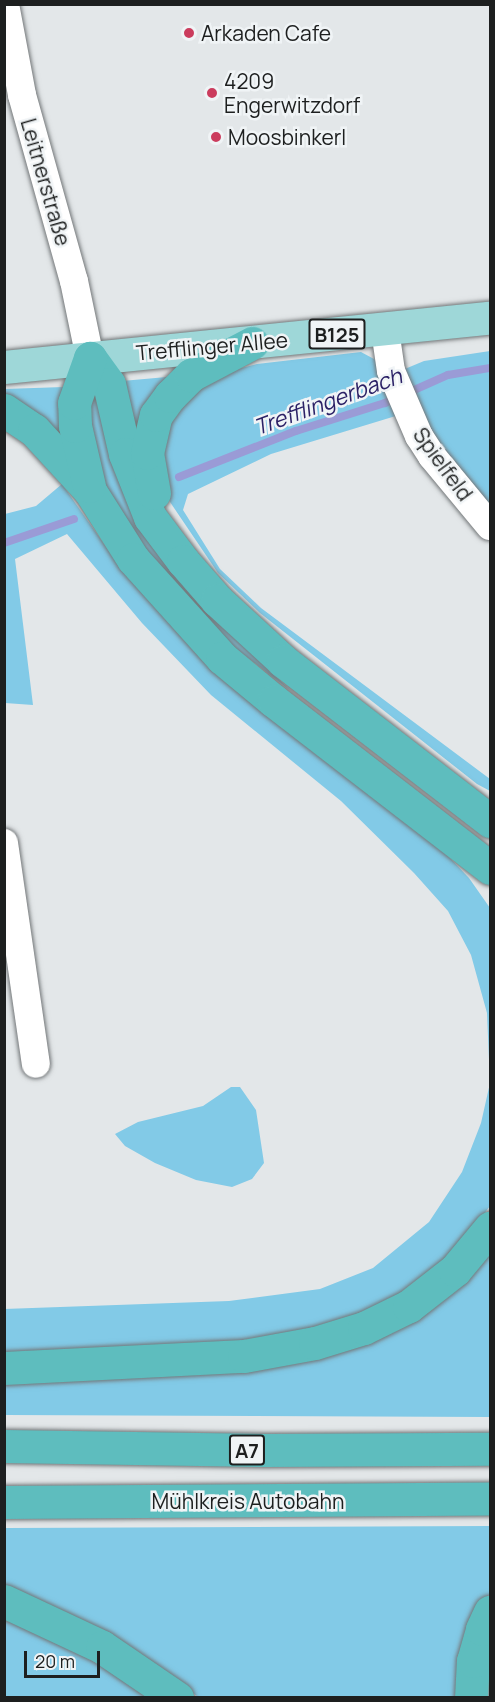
<!DOCTYPE html>
<html>
<head>
<meta charset="utf-8">
<style>
	body { margin:0 }
	#map { position:relative; width:495px; height:1702px; overflow:hidden; background:#e3e7e9; font-family:Manrope,sans-serif }
	div>[style] { position:absolute }
	.green>* { inset:0; background:#82cae7 }
	.stream>* { height:8px; margin:-4px; padding:0 4px; transform-origin:4px; border-radius:4px; background:#9a9bd6 }
	.roads { filter:drop-shadow(0 0 2px #737779) drop-shadow(0 0 2px #737779) }
	.minor>* { height:28px; margin:-14px; padding:0 14px; transform-origin:14px; border-radius:14px; background:#fff }
	.major>* { height:33px; margin:-16.5px; padding:0 16.5px; transform-origin:16.5px; border-radius:16.5px; background:#9ed7d8 }
	.highway>* { height:33px; margin:-16.5px; padding:0 16.5px; transform-origin:16.5px; border-radius:16.5px; background:#5ebdbe }
	.dots>* { width:16px; height:16px; translate:-50% -50%; box-sizing:border-box; border:3px solid #f0f4f6; border-radius:50% }
	span { translate:-50% -50%; white-space:nowrap; text-align:center; line-height:1.15; -webkit-text-stroke:5px #f0f4f6; paint-order:stroke }
	.shield-label span { padding:2px 4px; background:#f0f4f6; border:2px solid; border-radius:4px; -webkit-text-stroke-width:0 }
	.shield-label { font-size:20px; color:#1d1f1f; font-weight:700 }
	.poi-label { font-size:21px; color:#1d1f1f }
	.left { translate:0 -50%; text-align:left }
	.street-label { font-size:21px; color:#1d1f1f }
	.water-label { font-size:22px; color:#2b2166; font-style:italic }
	.frame { position:absolute; inset:0; border:6px solid #1d1f1f; pointer-events:none }
	.scale { position:absolute; left:24px; top:1651px; width:76px; height:27px; box-sizing:border-box; border:3px solid #1d1f1f; border-top:0; padding-left:8px; font-size:18px; line-height:21px; white-space:nowrap; color:#1d1f1f; -webkit-text-stroke:4px #f0f4f6; paint-order:stroke }
</style>
</head>
<body>
<div id="map">
	<div class="green">
		<div style="clip-path:polygon(490px 351px,490px 509px,431px 438px,400px 371px,424px 361px)"></div>
		<div style="clip-path:polygon(361px 352px,374px 359px,381px 368px,399px 415px,271px 454px,188px 494px,183px 510px,220px 569px,261px 608px,490px 779px,490px 791px,477px 784px,260px 613px,218px 573px,170px 502px,162px 476px,160px 457px,170px 418px,207px 382px,219px 374px,257px 364px)"></div>
		<div style="clip-path:polygon(178px 376px,136px 458px,122px 381px)"></div>
		<div style="clip-path:polygon(64px 387px,70px 455px,5px 398px,4px 389px)"></div>
		<div style="clip-path:polygon(100px 395px,205px 609px,291px 691px,220px 636px,135px 539px,109px 493px,92px 452px,85px 404px)"></div>
		<div style="clip-path:polygon(62px 484px,125px 574px,430px 837px,469px 878px,490px 908px,490px 1206px,458px 1248px,396px 1296px,347px 1319px,292px 1334px,223px 1343px,5px 1354px,4px 1309px,229px 1301px,320px 1289px,373px 1268px,429px 1222px,462px 1172px,481px 1123px,490px 1083px,487px 1013px,471px 955px,448px 911px,414px 873px,341px 801px,211px 695px,142px 623px,67px 534px,15px 559px,33px 705px,5px 703px,5px 514px,36px 506px)"></div>
		<div style="clip-path:polygon(231px 1087px,240px 1087px,256px 1110px,264px 1163px,252px 1179px,232px 1187px,196px 1180px,155px 1163px,125px 1146px,115px 1134px,138px 1122px,203px 1106px)"></div>
		<div style="clip-path:polygon(490px 1248px,490px 1417px,5px 1415px,4px 1379px,252px 1365px)"></div>
		<div style="clip-path:polygon(490px 1526px,490px 1593px,484px 1603px,460px 1697px,198px 1697px,185px 1687px,5px 1588px,5px 1528px)"></div>
		<div style="clip-path:polygon(5px 1617px,99px 1664px,149px 1698px,5px 1698px)"></div>
	</div>
	<div class="stream">
		<div style="left:179px;top:477px;width:126px;rotate:-21.5deg"></div>
		<div style="left:296px;top:431px;width:93px;rotate:-17.5deg"></div>
		<div style="left:385px;top:403px;width:69px;rotate:-24deg"></div>
		<div style="left:448px;top:375px;width:43px;rotate:-9.5deg"></div>
		<div style="left:4px;top:543px;width:74px;rotate:-18.9deg"></div>
	</div>
	<div class="roads">
		<div class="minor">
			<div style="left:5px;top:4px;width:93px;rotate:79.4deg"></div>
			<div style="left:22px;top:95px;width:193px;rotate:74.4deg"></div>
			<div style="left:74px;top:281px;width:79px;rotate:78.3deg"></div>
			<div style="left:385px;top:330px;width:41px;rotate:81.7deg"></div>
			<div style="left:391px;top:371px;width:71px;rotate:66.7deg"></div>
			<div style="left:419px;top:436px;width:24px;rotate:57deg"></div>
			<div style="left:432px;top:456px;width:91px;rotate:50.4deg"></div>
			<div style="left:4px;top:843px;width:223px;rotate:81.8deg"></div>
		</div>
		<div class="major">
			<div style="left:4px;top:367px;width:488px;rotate:-5.8deg"></div>
		</div>
		<div class="highway">
			<div style="left:90px;top:358px;width:32px;rotate:54deg"></div>
			<div style="left:109px;top:384px;width:72px;rotate:77.1deg"></div>
			<div style="left:125px;top:454px;width:68px;rotate:68.4deg"></div>
			<div style="left:150px;top:517px;width:55px;rotate:53.1deg"></div>
			<div style="left:183px;top:561px;width:52px;rotate:48.9deg"></div>
			<div style="left:217px;top:600px;width:90px;rotate:42.7deg"></div>
			<div style="left:283px;top:661px;width:262px;rotate:37.7deg"></div>
			<div style="left:4px;top:410px;width:36px;rotate:34deg"></div>
			<div style="left:34px;top:430px;width:83px;rotate:47.4deg"></div>
			<div style="left:90px;top:491px;width:80px;rotate:57.7deg"></div>
			<div style="left:133px;top:559px;width:133px;rotate:48deg"></div>
			<div style="left:222px;top:658px;width:67px;rotate:39.6deg"></div>
			<div style="left:274px;top:701px;width:273px;rotate:37.7deg"></div>
			<div style="left:89px;top:486px;width:62px;rotate:-103.1deg"></div>
			<div style="left:75px;top:426px;width:23px;rotate:-92deg"></div>
			<div style="left:74px;top:403px;width:48px;rotate:-70.4deg"></div>
			<div style="left:154px;top:493px;width:41px;rotate:-99.9deg"></div>
			<div style="left:147px;top:453px;width:39px;rotate:-77deg"></div>
			<div style="left:156px;top:415px;width:24px;rotate:-54deg"></div>
			<div style="left:170px;top:396px;width:30px;rotate:-45deg"></div>
			<div style="left:191px;top:375px;width:69px;rotate:-27.7deg"></div>
			<div style="left:4px;top:1368px;width:240px;rotate:-2.9deg"></div>
			<div style="left:244px;top:1356px;width:72px;rotate:-10.4deg"></div>
			<div style="left:315px;top:1343px;width:51px;rotate:-17deg"></div>
			<div style="left:364px;top:1328px;width:50px;rotate:-26.1deg"></div>
			<div style="left:409px;top:1306px;width:58px;rotate:-38deg"></div>
			<div style="left:455px;top:1270px;width:55px;rotate:-50.2deg"></div>
			<div style="left:4px;top:1446px;width:260px;rotate:0.9deg"></div>
			<div style="left:264px;top:1450px;width:226px;rotate:-0.3deg"></div>
			<div style="left:4px;top:1502px;width:486px;rotate:-0.4deg"></div>
			<div style="left:4px;top:1601px;width:108px;rotate:25.1deg"></div>
			<div style="left:102px;top:1647px;width:91px;rotate:34.2deg"></div>
			<div style="left:471px;top:1698px;width:37px;rotate:-87deg"></div>
			<div style="left:473px;top:1661px;width:33px;rotate:-74deg"></div>
			<div style="left:482px;top:1629px;width:19px;rotate:-65deg"></div>
		</div>
	</div>
	<div class="dots">
		<div style="left:189px;top:33px;background:#cb3c5d"></div>
		<div style="left:212px;top:93px;background:#cb3c5d"></div>
		<div style="left:216px;top:137px;background:#cb3c5d"></div>
	</div>
	<div class="shield-label">
		<span style="left:337px;top:334px">B125</span>
		<span style="left:247px;top:1450px">A7</span>
	</div>
	<div class="poi-label">
		<span class="left" style="left:201px;top:33px">Arkaden Cafe</span>
		<span class="left" style="left:224px;top:93px">4209<br>Engerwitzdorf</span>
		<span class="left" style="left:228px;top:137px">Moosbinkerl</span>
	</div>
	<div class="street-label">
		<span style="left:46px;top:182px;rotate:74deg">Leitnerstraße</span>
		<span style="left:212px;top:346px;rotate:-5deg">Trefflinger Allee</span>
		<span style="left:443px;top:464px;rotate:54deg">Spielfeld</span>
		<span style="left:248px;top:1501px">Mühlkreis Autobahn</span>
	</div>
	<div class="water-label">
		<span style="left:328px;top:402px;rotate:-20deg">Trefflingerbach</span>
	</div>
	<div class="frame"></div>
	<div class="scale">20 m</div>
</div>
</body>
</html>
